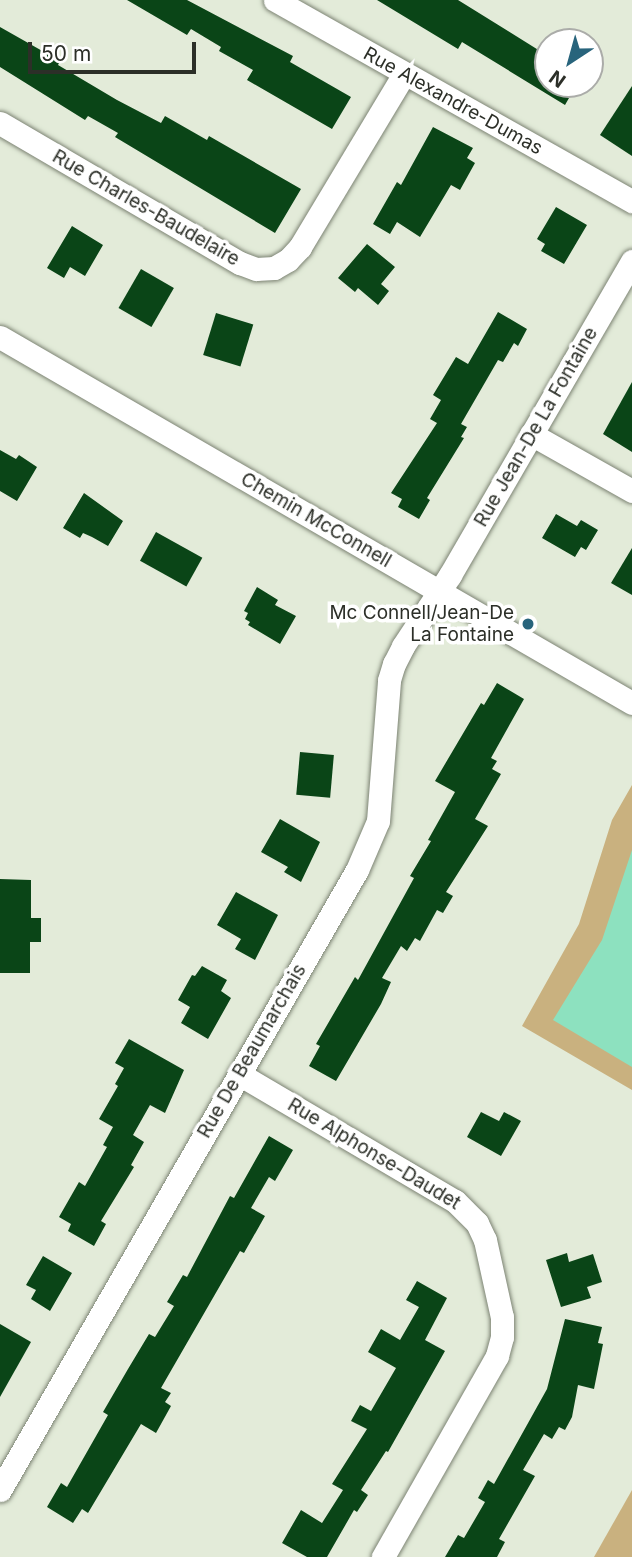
<!DOCTYPE html>
<html>
<head>
<meta charset="utf-8">
<style>
	body { margin:0 }
	#map { position:relative; width:632px; height:1557px; overflow:hidden; background:#e3ebd9; font-family:Inter,sans-serif }
	div>[style] { position:absolute }
	.green>* { inset:0; background:#c9b17f }
	.water>* { inset:0; background:#8de1bf }
	.building>* { inset:0; background:#0a4517; transform-origin:0 0 }
	.roads { filter:drop-shadow(0 0 2px #7c8373) drop-shadow(0 0 2px #7c8373) }
	.minor>* { height:23px; margin:-11.5px; padding:0 11.5px; transform-origin:11.5px; border-radius:11.5px; background:#fff }
	.dots>* { width:19px; height:19px; translate:-50% -50%; box-sizing:border-box; border:4px solid #fff; border-radius:50% }
	span { translate:-50% -50%; white-space:nowrap; text-align:center; line-height:1.15; -webkit-text-stroke:7px #fff; paint-order:stroke }
	.street-label { font-size:19px; color:#2c2f28 }
	.poi-label { font-size:19px; color:#2c2f28 }
	.right { translate:-100% -50%; text-align:right }
	.north { position:absolute; left:534px; top:28px; width:70px; height:70px; box-sizing:border-box; background:#fff; border:2px solid #abaca9; border-radius:50%; rotate:216deg; font-size:19px; font-weight:700; line-height:28px; text-align:center; color:#2c2f28 }
	.north::after { content:''; display:block; margin:auto; width:24px; height:32px; background:#28647c; clip-path:polygon(50% 0,100% 100%,50% 72%,0 100%) }
	.scale { position:absolute; left:28px; top:42px; width:168px; height:32px; box-sizing:border-box; border:4px solid #2c2f28; border-top:0; padding-left:9px; font-size:21px; line-height:24px; white-space:nowrap; color:#2c2f28; -webkit-text-stroke:5px #fff; paint-order:stroke }
</style>
</head>
<body>
<div id="map">
	<div class="green">
		<div style="clip-path:polygon(632px 785px,632px 1090px,522px 1026px,579px 924px,612px 820px)"></div>
		<div style="clip-path:polygon(632px 1490px,632px 1557px,594px 1557px)"></div>
	</div>
	<div class="water">
		<div style="clip-path:polygon(632px 850px,632px 1067px,553px 1020px,602px 940px)"></div>
	</div>
	<div class="building">
		<div style="clip-path:polygon(127px 0,187px 0,293px 56px,290px 62px,351px 97px,332px 129px,247px 80px,253px 70px,219px 51px,221px 47px,191px 29px,187px 35px)"></div>
		<div style="clip-path:polygon(377px 0,458px 0,548px 56px,548px 84px,577px 84px,565px 105px,462px 42px,458px 49px)"></div>
		<div style="clip-path:polygon(0 27px,60px 61px,58px 65px,117px 100px,161px 123px,165px 116px,207px 140px,209px 136px,301px 189px,275px 233px,115px 137px,118px 133px,88px 116px,85px 120px,0 67px)"></div>
		<div style="clip-path:polygon(632px 86px,632px 156px,600px 135px)"></div>
		<div style="clip-path:polygon(433px 127px,473px 148px,467px 158px,475px 163px,460px 190px,451px 185px,420px 237px,397px 222px,390px 234px,373px 224px,397px 182px,401px 185px)"></div>
		<div style="clip-path:polygon(556px 207px,587px 225px,564px 264px,541px 251px,545px 244px,537px 239px)"></div>
		<div style="clip-path:polygon(72px 226px,103px 245px,85px 276px,70px 267px,64px 278px,47px 268px)"></div>
		<div style="clip-path:polygon(367px 244px,395px 267px,381px 284px,389px 291px,378px 305px,358px 288px,355px 292px,338px 278px)"></div>
		<div style="left:141px;top:269px;width:38px;height:45px;rotate:30deg"></div>
		<div style="clip-path:polygon(498px 312px,527px 329px,518px 346px,514px 343px,503px 362px,498px 360px,461px 424px,467px 427px,461px 437px,464px 438px,427px 498px,430px 500px,419px 519px,398px 507px,402px 499px,391px 493px,437px 423px,430px 419px,441px 400px,433px 395px,456px 357px,468px 364px)"></div>
		<div style="left:216px;top:313px;width:39px;height:44px;rotate:17deg"></div>
		<div style="clip-path:polygon(632px 382px,632px 452px,603px 434px)"></div>
		<div style="clip-path:polygon(0 450px,16px 459px,19px 455px,37px 467px,17px 501px,0 491px)"></div>
		<div style="clip-path:polygon(84px 493px,123px 521px,108px 546px,92px 537px,83px 533px,80px 538px,63px 528px)"></div>
		<div style="clip-path:polygon(556px 514px,577px 526px,581px 520px,598px 530px,586px 550px,581px 547px,575px 557px,542px 538px)"></div>
		<div style="left:156px;top:532px;width:53px;height:33px;rotate:29deg"></div>
		<div style="clip-path:polygon(632px 548px,632px 595px,611px 583px)"></div>
		<div style="clip-path:polygon(257px 587px,278px 600px,275px 605px,296px 616px,280px 644px,248px 625px,250px 622px,245px 619px,248px 613px,244px 611px)"></div>
		<div style="clip-path:polygon(497px 683px,524px 699px,491px 758px,497px 761px,492px 769px,501px 774px,475px 819px,488px 826px,446px 892px,453px 896px,443px 913px,437px 910px,420px 941px,415px 938px,407px 951px,401px 946px,382px 978px,391px 982px,381px 1004px,336px 1081px,309px 1066px,320px 1046px,316px 1044px,355px 977px,358px 980px,414px 878px,410px 876px,431px 841px,428px 840px,455px 792px,435px 781px,481px 703px,484px 705px)"></div>
		<div style="left:300px;top:752px;width:34px;height:43px;rotate:5deg"></div>
		<div style="clip-path:polygon(280px 819px,320px 842px,301px 882px,284px 872px,288px 867px,261px 852px)"></div>
		<div style="clip-path:polygon(0 879px,31px 880px,31px 918px,41px 918px,41px 942px,30px 942px,30px 973px,0 973px)"></div>
		<div style="clip-path:polygon(236px 892px,278px 915px,255px 960px,235px 949px,241px 939px,217px 925px)"></div>
		<div style="clip-path:polygon(202px 966px,227px 980px,221px 991px,231px 998px,208px 1039px,181px 1023px,190px 1007px,178px 1000px,192px 975px,195px 976px)"></div>
		<div style="clip-path:polygon(129px 1039px,184px 1070px,165px 1113px,150px 1105px,133px 1135px,144px 1142px,131px 1165px,134px 1167px,101px 1221px,106px 1224px,94px 1246px,68px 1231px,71px 1224px,59px 1217px,79px 1182px,85px 1186px,107px 1147px,103px 1145px,113px 1127px,99px 1119px,118px 1086px,115px 1084px,124px 1068px,115px 1063px)"></div>
		<div style="clip-path:polygon(481px 1112px,499px 1121px,504px 1112px,521px 1121px,501px 1156px,467px 1137px)"></div>
		<div style="clip-path:polygon(269px 1136px,293px 1150px,275px 1181px,269px 1177px,251px 1208px,265px 1216px,244px 1253px,240px 1251px,161px 1388px,171px 1393px,165px 1402px,171px 1406px,156px 1433px,141px 1424px,88px 1513px,82px 1509px,73px 1523px,47px 1507px,61px 1483px,67px 1487px,108px 1415px,103px 1412px,128px 1369px,149px 1334px,155px 1337px,174px 1306px,167px 1302px,183px 1275px,187px 1277px,230px 1196px,234px 1198px)"></div>
		<div style="clip-path:polygon(567px 1253px,569px 1262px,593px 1254px,602px 1282px,587px 1287px,591px 1298px,561px 1307px,546px 1260px)"></div>
		<div style="clip-path:polygon(43px 1256px,72px 1273px,50px 1311px,31px 1299px,36px 1290px,26px 1285px)"></div>
		<div style="clip-path:polygon(417px 1281px,447px 1298px,425px 1340px,445px 1351px,388px 1452px,386px 1451px,361px 1490px,368px 1495px,357px 1512px,354px 1510px,327px 1557px,307px 1557px,282px 1543px,301px 1510px,322px 1523px,343px 1490px,332px 1484px,367px 1429px,351px 1421px,360px 1405px,371px 1411px,396px 1368px,368px 1352px,381px 1329px,400px 1340px,419px 1307px,406px 1300px)"></div>
		<div style="clip-path:polygon(565px 1319px,602px 1327px,598px 1343px,603px 1344px,594px 1389px,578px 1385px,572px 1417px,565px 1430px,559px 1427px,552px 1439px,544px 1434px,523px 1470px,535px 1476px,499px 1539px,505px 1542px,497px 1557px,445px 1557px,458px 1535px,464px 1538px,485px 1502px,478px 1498px,488px 1480px,494px 1484px,547px 1389px)"></div>
		<div style="clip-path:polygon(0 1324px,31px 1342px,0 1397px)"></div>
	</div>
	<div class="roads">
		<div class="minor">
			<div style="left:275px;top:0;width:410px;rotate:29.4deg"></div>
			<div style="left:0;top:123px;width:278px;rotate:30.3deg"></div>
			<div style="left:240px;top:263px;width:17px;rotate:21deg"></div>
			<div style="left:256px;top:269px;width:18px;rotate:-3deg"></div>
			<div style="left:274px;top:268px;width:16px;rotate:-30deg"></div>
			<div style="left:288px;top:260px;width:18px;rotate:-47deg"></div>
			<div style="left:300px;top:247px;width:202px;rotate:-59deg"></div>
			<div style="left:0;top:337px;width:730px;rotate:30.08deg"></div>
			<div style="left:531px;top:434px;width:116px;rotate:29.4deg"></div>
			<div style="left:239px;top:1074px;width:251px;rotate:30.5deg"></div>
			<div style="left:455px;top:1201px;width:31px;rotate:45deg"></div>
			<div style="left:477px;top:1223px;width:19px;rotate:65deg"></div>
			<div style="left:485px;top:1240px;width:79px;rotate:77.6deg"></div>
			<div style="left:502px;top:1317px;width:20px;rotate:90deg"></div>
			<div style="left:502px;top:1337px;width:20px;rotate:105deg"></div>
			<div style="left:497px;top:1356px;width:231px;rotate:119.6deg"></div>
			<div style="left:0;top:1490px;width:715px;rotate:-60.07deg"></div>
			<div style="left:357px;top:870px;width:53px;rotate:-66.8deg"></div>
			<div style="left:378px;top:821px;width:141px;rotate:-85.5deg"></div>
			<div style="left:389px;top:680px;width:17px;rotate:-73deg"></div>
			<div style="left:394px;top:664px;width:20px;rotate:-63deg"></div>
			<div style="left:403px;top:646px;width:85px;rotate:-56.5deg"></div>
			<div style="left:450px;top:575px;width:363px;rotate:-59.9deg"></div>
		</div>
	</div>
	<div class="dots">
		<div style="left:528px;top:624px;background:#28647c"></div>
	</div>
	<div class="street-label">
		<span style="left:453px;top:101px;rotate:29deg">Rue Alexandre-Dumas</span>
		<span style="left:146px;top:208px;rotate:30deg">Rue Charles-Baudelaire</span>
		<span style="left:536px;top:427px;rotate:-60deg">Rue Jean-De La Fontaine</span>
		<span style="left:316px;top:520px;rotate:30deg">Chemin McConnell</span>
		<span style="left:252px;top:1051px;rotate:-60deg">Rue De Beaumarchais</span>
		<span style="left:374px;top:1154px;rotate:31deg">Rue Alphonse-Daudet</span>
	</div>
	<div class="poi-label">
		<span class="right" style="left:514px;top:624px">Mc Connell/Jean-De<br>La Fontaine</span>
	</div>
	<div class="north">N</div>
	<div class="scale">50 m</div>
</div>
</body>
</html>
